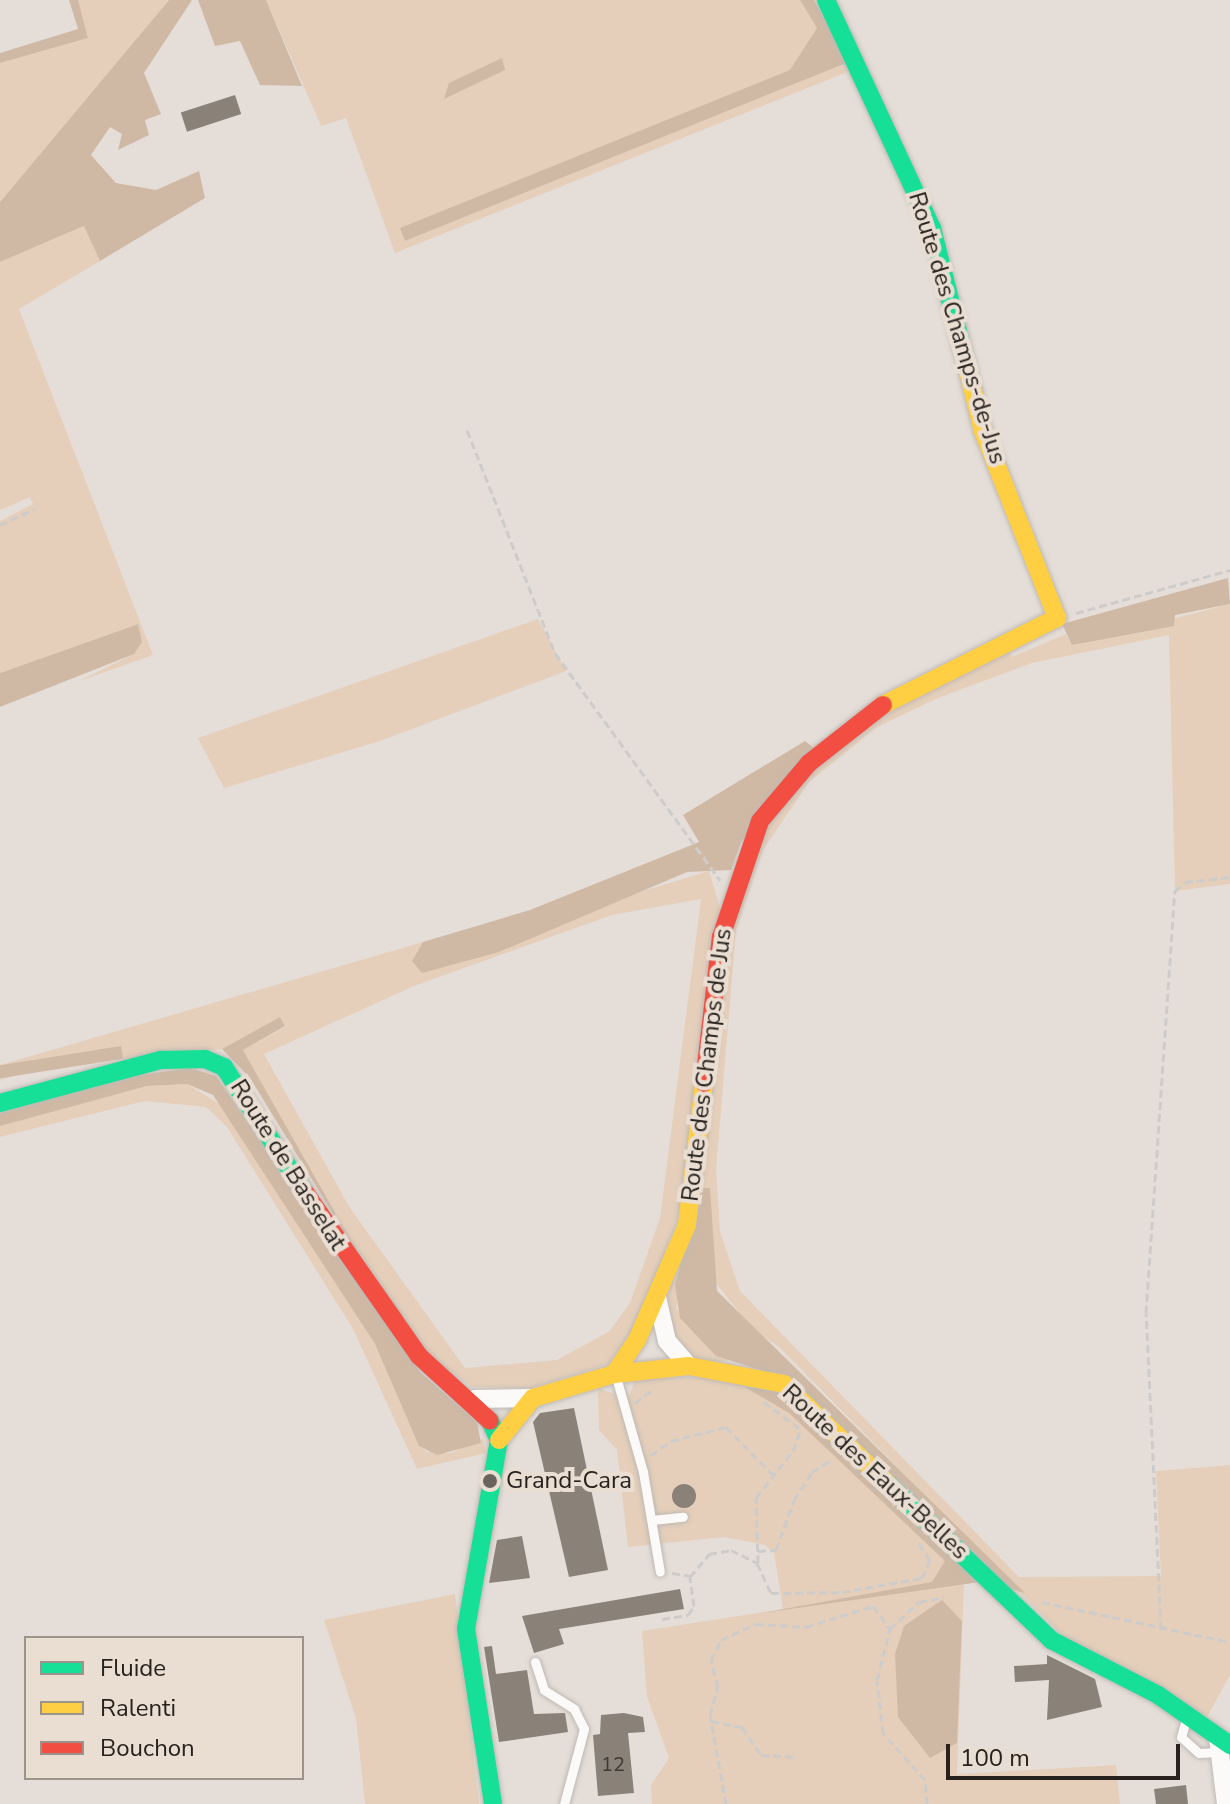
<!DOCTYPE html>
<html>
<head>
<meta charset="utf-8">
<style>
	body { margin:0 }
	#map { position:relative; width:1230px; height:1804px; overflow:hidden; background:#e5ded8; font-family:"Nunito Sans",sans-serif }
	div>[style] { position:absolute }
	.green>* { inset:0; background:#e5cfba }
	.forest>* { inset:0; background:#d0b9a4; transform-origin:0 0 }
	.building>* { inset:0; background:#8a8178; transform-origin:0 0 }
	.round { border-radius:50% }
	.path>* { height:3px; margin-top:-1.5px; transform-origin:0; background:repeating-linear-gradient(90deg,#ceccca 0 8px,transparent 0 12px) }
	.roads { filter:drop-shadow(0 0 2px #bfb9b4) drop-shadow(0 0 2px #bfb9b4) }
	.lane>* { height:9px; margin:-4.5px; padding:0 4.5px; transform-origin:4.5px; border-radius:4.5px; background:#fbfaf9 }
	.street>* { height:18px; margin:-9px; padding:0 9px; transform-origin:9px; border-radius:9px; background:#fbfaf9 }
	.fast>* { height:18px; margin:-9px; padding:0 9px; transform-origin:9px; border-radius:9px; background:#16e098 }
	.slow>* { height:18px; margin:-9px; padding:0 9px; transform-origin:9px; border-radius:9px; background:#ffcf43 }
	.jam>* { height:18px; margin:-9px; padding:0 9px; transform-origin:9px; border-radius:9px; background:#f24e42 }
	.dots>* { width:22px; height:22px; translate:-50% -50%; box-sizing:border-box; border:4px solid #eaded3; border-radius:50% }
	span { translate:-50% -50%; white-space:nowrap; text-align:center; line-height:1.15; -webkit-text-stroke:8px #eaded3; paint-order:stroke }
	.number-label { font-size:20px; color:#403a34 }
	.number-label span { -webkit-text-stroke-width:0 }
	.street-label { font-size:24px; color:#27221e }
	.poi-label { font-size:24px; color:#27221e }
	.left { translate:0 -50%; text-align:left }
	.legend { position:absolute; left:24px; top:1636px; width:280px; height:144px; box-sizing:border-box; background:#eaded3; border:2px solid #9c938b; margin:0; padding:10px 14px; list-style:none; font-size:24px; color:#27221e }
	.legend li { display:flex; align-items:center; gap:16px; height:40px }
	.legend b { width:40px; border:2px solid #9c938b }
	.scale { position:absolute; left:946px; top:1744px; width:234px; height:36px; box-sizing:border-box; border:4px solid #27221e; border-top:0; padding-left:10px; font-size:24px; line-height:28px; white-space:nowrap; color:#27221e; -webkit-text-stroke:6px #eaded3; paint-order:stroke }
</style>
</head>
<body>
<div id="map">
	<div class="green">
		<div style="clip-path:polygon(78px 0,169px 0,0 202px,0 63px,88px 38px)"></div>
		<div style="clip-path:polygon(266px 0,800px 0,818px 28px,791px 70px,401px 228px,405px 241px,849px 62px,855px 69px,395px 253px,346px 118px,321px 126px)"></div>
		<div style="clip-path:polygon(85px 226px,100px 261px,19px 309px,153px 655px,79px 681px,134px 654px,137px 624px,0 673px,0 521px,33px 504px,30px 497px,0 510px,0 262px)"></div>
		<div style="clip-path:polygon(1230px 604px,1230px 884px,1175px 891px,1169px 635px,1032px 663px,938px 698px,877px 727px,809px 782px,763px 850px,736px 930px,716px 1170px,720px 1231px,740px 1291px,1019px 1577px,1161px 1576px,1156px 1471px,1230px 1465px,1230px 1675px,1207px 1717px,1070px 1643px,781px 1349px,750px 1326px,711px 1277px,709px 1188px,676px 1308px,728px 1361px,694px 1361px,677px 1349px,665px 1314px,719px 980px,764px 823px,858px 728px,1008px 648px,1012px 657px,1066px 634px,1072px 645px)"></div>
		<div style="clip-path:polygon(538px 619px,566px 671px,380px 741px,224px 788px,198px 738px)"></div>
		<div style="clip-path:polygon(evenodd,709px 871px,720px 908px,687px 1194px,637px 1324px,608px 1364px,531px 1388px,472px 1387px,426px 1353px,362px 1260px,243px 1050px,285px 1027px,280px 1017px,222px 1049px,123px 1059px,120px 1046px,0 1080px,0 1065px,423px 942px,412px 961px,709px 871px,701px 899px,660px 1218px,630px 1303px,610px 1331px,557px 1360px,465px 1368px,350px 1208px,264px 1054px,414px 986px,612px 915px,701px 899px)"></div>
		<div style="clip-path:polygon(187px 1084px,224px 1107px,375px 1344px,426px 1452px,451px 1453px,483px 1438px,486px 1453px,417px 1469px,353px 1329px,227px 1127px,206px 1107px,145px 1101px,0 1137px,0 1126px,25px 1118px,147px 1086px)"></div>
		<div style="clip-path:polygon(719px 1377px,759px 1382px,980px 1582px,964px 1584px,957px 1774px,1116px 1765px,1120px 1804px,652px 1804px,651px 1785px,669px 1758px,647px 1697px,642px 1631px,783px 1609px,774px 1553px,765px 1545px,724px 1537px,628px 1547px,617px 1450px,599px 1430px,598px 1388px,619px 1396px,630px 1394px,636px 1378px)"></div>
		<div style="clip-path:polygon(455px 1594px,479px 1804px,365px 1804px,356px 1719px,324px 1620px)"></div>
	</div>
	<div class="forest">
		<div style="clip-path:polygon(69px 0,78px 0,88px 38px,0 63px,0 53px,78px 29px)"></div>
		<div style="clip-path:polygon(169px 0,192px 0,144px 73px,161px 114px,145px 120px,149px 135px,118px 150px,122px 134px,110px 127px,91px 155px,116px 183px,156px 190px,199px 171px,205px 198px,100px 261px,84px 226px,0 262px,0 202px)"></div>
		<div style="clip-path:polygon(198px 0,266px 0,302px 86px,260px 85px,240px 41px,215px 46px)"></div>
		<div style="clip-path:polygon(800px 0,814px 0,849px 62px,405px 241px,400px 228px,790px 70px,817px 28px)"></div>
		<div style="clip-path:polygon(502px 58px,505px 70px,444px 99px,449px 83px)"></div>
		<div style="clip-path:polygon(1228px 578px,1230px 604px,1175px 615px,1174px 626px,1072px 645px,1062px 624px)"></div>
		<div style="clip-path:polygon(138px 624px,142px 642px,134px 654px,0 707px,0 673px)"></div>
		<div style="clip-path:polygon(805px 741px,815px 749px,741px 842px,731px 870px,687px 872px,499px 952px,422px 973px,412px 961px,423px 942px,530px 910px,699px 842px,683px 815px)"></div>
		<div style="clip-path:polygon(280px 1017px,285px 1026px,243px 1050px,362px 1260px,403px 1315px,396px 1317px,250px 1078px,222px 1049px)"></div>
		<div style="left:121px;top:1046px;width:13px;height:126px;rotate:81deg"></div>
		<div style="clip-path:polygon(190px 1068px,216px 1076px,420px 1372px,477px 1422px,481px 1443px,437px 1455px,419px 1446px,375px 1344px,213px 1095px,187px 1084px,147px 1086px,0 1126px,0 1113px,125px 1077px)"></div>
		<div style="clip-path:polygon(702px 1188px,710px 1188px,717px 1291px,1025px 1593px,1009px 1589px,791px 1380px,716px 1356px,680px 1318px,675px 1285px)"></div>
		<div style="clip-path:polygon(745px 1387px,775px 1389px,980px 1582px,762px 1613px,932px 1582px,945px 1561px,789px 1413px)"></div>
		<div style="clip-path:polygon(942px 1600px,962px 1621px,957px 1743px,930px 1758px,898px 1717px,895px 1654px,904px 1626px)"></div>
	</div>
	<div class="building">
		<div style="left:235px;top:95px;width:20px;height:57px;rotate:72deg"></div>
		<div style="clip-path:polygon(574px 1408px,608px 1570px,569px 1577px,533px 1422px,540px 1413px)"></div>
		<div class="round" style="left:672px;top:1484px;width:24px;height:24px"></div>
		<div style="clip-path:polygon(522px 1536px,530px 1578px,489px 1583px,497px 1540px)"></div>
		<div style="clip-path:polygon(680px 1589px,684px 1609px,559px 1629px,564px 1644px,534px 1653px,522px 1616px)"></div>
		<div style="clip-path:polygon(492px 1646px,496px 1674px,527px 1670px,534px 1714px,565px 1713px,568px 1732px,499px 1742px,484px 1647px)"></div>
		<div style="clip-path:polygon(1047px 1655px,1095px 1679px,1102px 1707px,1047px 1720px,1049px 1680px,1015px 1682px,1014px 1666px,1047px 1664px)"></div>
		<div style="clip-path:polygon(624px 1713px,643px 1717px,645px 1732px,628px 1733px,634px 1793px,598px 1796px,593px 1735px,600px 1734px,601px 1715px)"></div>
		<div style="clip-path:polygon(1186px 1785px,1188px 1804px,1156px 1804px,1154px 1789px)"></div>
	</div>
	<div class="path">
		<div style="left:467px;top:430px;width:240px;rotate:68.5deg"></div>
		<div style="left:555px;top:653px;width:281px;rotate:54deg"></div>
		<div style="left:0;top:525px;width:38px;rotate:-25deg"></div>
		<div style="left:1076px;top:613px;width:160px;rotate:-15.6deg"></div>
		<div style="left:764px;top:1402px;width:44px;rotate:36.6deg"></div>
		<div style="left:635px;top:1403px;width:20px;rotate:-37deg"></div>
		<div style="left:651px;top:1455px;width:24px;rotate:-35deg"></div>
		<div style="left:671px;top:1441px;width:57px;rotate:-14.3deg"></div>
		<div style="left:726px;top:1427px;width:67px;rotate:45.6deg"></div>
		<div style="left:758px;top:1551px;width:18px;rotate:-3deg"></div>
		<div style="left:776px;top:1550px;width:53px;rotate:-70.2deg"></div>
		<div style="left:794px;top:1500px;width:33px;rotate:-57deg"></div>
		<div style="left:812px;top:1472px;width:24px;rotate:-33deg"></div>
		<div style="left:757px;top:1563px;width:33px;rotate:65deg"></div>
		<div style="left:771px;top:1593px;width:71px;rotate:-0.8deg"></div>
		<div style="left:842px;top:1592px;width:81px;rotate:-9.9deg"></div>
		<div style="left:922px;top:1578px;width:20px;rotate:-66deg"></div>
		<div style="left:930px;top:1560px;width:23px;rotate:-124deg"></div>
		<div style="left:672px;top:1573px;width:19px;rotate:9deg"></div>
		<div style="left:1042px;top:1602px;width:192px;rotate:12deg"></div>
		<div style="left:662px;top:1619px;width:26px;rotate:-9deg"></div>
		<div style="left:688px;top:1615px;width:11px;rotate:-56deg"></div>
		<div style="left:694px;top:1606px;width:29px;rotate:-98deg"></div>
		<div style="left:690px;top:1577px;width:30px;rotate:-50deg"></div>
		<div style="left:709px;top:1554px;width:22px;rotate:-10deg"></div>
		<div style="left:731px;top:1550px;width:30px;rotate:26deg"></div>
		<div style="left:758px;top:1563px;width:65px;rotate:-91.8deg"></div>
		<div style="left:756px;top:1498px;width:60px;rotate:-51.8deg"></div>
		<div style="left:793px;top:1451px;width:23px;rotate:-70deg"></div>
		<div style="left:1161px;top:1628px;width:315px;rotate:-92.7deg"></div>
		<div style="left:1146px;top:1313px;width:423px;rotate:-86.1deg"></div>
		<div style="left:1175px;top:891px;width:13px;rotate:-42deg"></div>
		<div style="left:1185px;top:882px;width:45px;rotate:-6.3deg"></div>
		<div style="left:711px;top:1721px;width:32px;rotate:11deg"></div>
		<div style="left:742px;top:1727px;width:34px;rotate:56deg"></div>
		<div style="left:761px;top:1755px;width:33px;rotate:3deg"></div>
		<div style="left:726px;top:1804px;width:90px;rotate:-100.2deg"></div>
		<div style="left:710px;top:1715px;width:29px;rotate:-74deg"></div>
		<div style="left:718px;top:1687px;width:27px;rotate:-105deg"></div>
		<div style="left:711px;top:1661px;width:23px;rotate:-65deg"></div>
		<div style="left:721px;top:1640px;width:38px;rotate:-25deg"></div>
		<div style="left:756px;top:1624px;width:50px;rotate:3.4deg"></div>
		<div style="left:806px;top:1627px;width:70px;rotate:-17.4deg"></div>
		<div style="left:873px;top:1606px;width:29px;rotate:54deg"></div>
		<div style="left:927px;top:1804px;width:24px;rotate:-95deg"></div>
		<div style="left:925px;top:1780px;width:63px;rotate:-131.8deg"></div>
		<div style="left:883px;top:1733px;width:53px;rotate:-96.5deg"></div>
		<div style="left:877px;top:1680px;width:53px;rotate:-75.7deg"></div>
		<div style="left:890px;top:1629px;width:40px;rotate:-43deg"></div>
		<div style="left:919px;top:1602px;width:26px;rotate:-11deg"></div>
	</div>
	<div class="roads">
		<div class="lane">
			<div style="left:616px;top:1377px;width:99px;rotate:74.1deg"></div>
			<div style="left:643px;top:1472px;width:101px;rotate:80.4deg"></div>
			<div style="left:652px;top:1520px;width:31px;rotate:-6deg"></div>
			<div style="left:535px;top:1662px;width:29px;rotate:72deg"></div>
			<div style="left:544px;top:1690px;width:36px;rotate:32deg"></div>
			<div style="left:574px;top:1709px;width:22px;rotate:63deg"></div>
			<div style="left:584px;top:1729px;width:78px;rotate:104.9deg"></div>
			<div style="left:1187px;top:1716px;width:22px;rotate:106deg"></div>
			<div style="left:1181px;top:1737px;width:24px;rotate:42deg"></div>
			<div style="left:1199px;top:1753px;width:20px;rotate:-3deg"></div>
		</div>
		<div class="street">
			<div style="left:657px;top:1297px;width:45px;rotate:77.2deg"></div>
			<div style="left:667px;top:1341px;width:33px;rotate:49deg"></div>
			<div style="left:474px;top:1399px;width:59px;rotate:-1deg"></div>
			<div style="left:1218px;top:1738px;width:66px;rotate:83.1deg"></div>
		</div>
		<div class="fast">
			<div style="left:826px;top:0;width:251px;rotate:65.1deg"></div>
			<div style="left:932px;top:228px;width:139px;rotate:75.9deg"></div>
			<div style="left:0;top:1103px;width:167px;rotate:-15deg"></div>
			<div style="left:161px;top:1060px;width:44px;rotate:-1.3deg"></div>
			<div style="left:205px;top:1059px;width:21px;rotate:23deg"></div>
			<div style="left:224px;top:1067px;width:148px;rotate:57.2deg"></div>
			<div style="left:490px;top:1421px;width:21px;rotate:65deg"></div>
			<div style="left:499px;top:1440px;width:192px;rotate:99.9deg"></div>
			<div style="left:466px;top:1629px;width:177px;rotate:81.2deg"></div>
			<div style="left:888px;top:1484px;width:226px;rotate:43.7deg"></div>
			<div style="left:1051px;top:1640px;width:120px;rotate:27.2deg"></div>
			<div style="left:1158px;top:1695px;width:88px;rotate:34.8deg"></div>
		</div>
		<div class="slow">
			<div style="left:883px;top:705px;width:195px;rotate:-26.6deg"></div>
			<div style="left:1057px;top:618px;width:201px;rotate:-111.6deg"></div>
			<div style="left:983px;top:431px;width:70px;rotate:-104deg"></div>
			<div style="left:614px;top:1374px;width:41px;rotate:-55.9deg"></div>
			<div style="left:637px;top:1340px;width:125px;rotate:-66.5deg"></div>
			<div style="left:687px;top:1225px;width:143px;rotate:-83.2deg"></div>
			<div style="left:499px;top:1440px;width:54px;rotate:-51deg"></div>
			<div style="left:533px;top:1398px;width:84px;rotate:-16.5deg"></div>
			<div style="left:614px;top:1374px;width:75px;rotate:-6.1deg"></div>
			<div style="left:689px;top:1366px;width:97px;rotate:10.7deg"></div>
			<div style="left:784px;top:1384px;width:144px;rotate:43.9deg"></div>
		</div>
		<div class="jam">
			<div style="left:704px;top:1083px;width:147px;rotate:-83.4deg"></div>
			<div style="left:721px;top:937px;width:122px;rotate:-71.4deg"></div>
			<div style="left:760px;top:821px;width:76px;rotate:-49.8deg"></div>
			<div style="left:809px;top:763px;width:94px;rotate:-38.1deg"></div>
			<div style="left:304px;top:1191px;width:201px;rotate:55.1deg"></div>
			<div style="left:419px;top:1356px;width:96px;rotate:42.5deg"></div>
		</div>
	</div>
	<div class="dots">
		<div style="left:490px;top:1481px;background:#6a645f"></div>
	</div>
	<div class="number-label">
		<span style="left:613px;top:1764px">12</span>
	</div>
	<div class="street-label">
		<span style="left:957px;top:328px;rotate:73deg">Route des Champs-de-Jus</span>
		<span style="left:707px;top:1065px;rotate:-83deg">Route des Champs de Jus</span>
		<span style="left:288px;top:1165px;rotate:58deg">Route de Basselat</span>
		<span style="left:875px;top:1472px;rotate:43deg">Route des Eaux-Belles</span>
	</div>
	<div class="poi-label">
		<span class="left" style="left:506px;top:1481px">Grand-Cara</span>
	</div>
	<ul class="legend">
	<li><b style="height:10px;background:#16e098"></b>Fluide</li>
	<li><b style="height:10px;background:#ffcf43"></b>Ralenti</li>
	<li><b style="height:10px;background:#f24e42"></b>Bouchon</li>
	</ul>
	<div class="scale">100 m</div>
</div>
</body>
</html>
